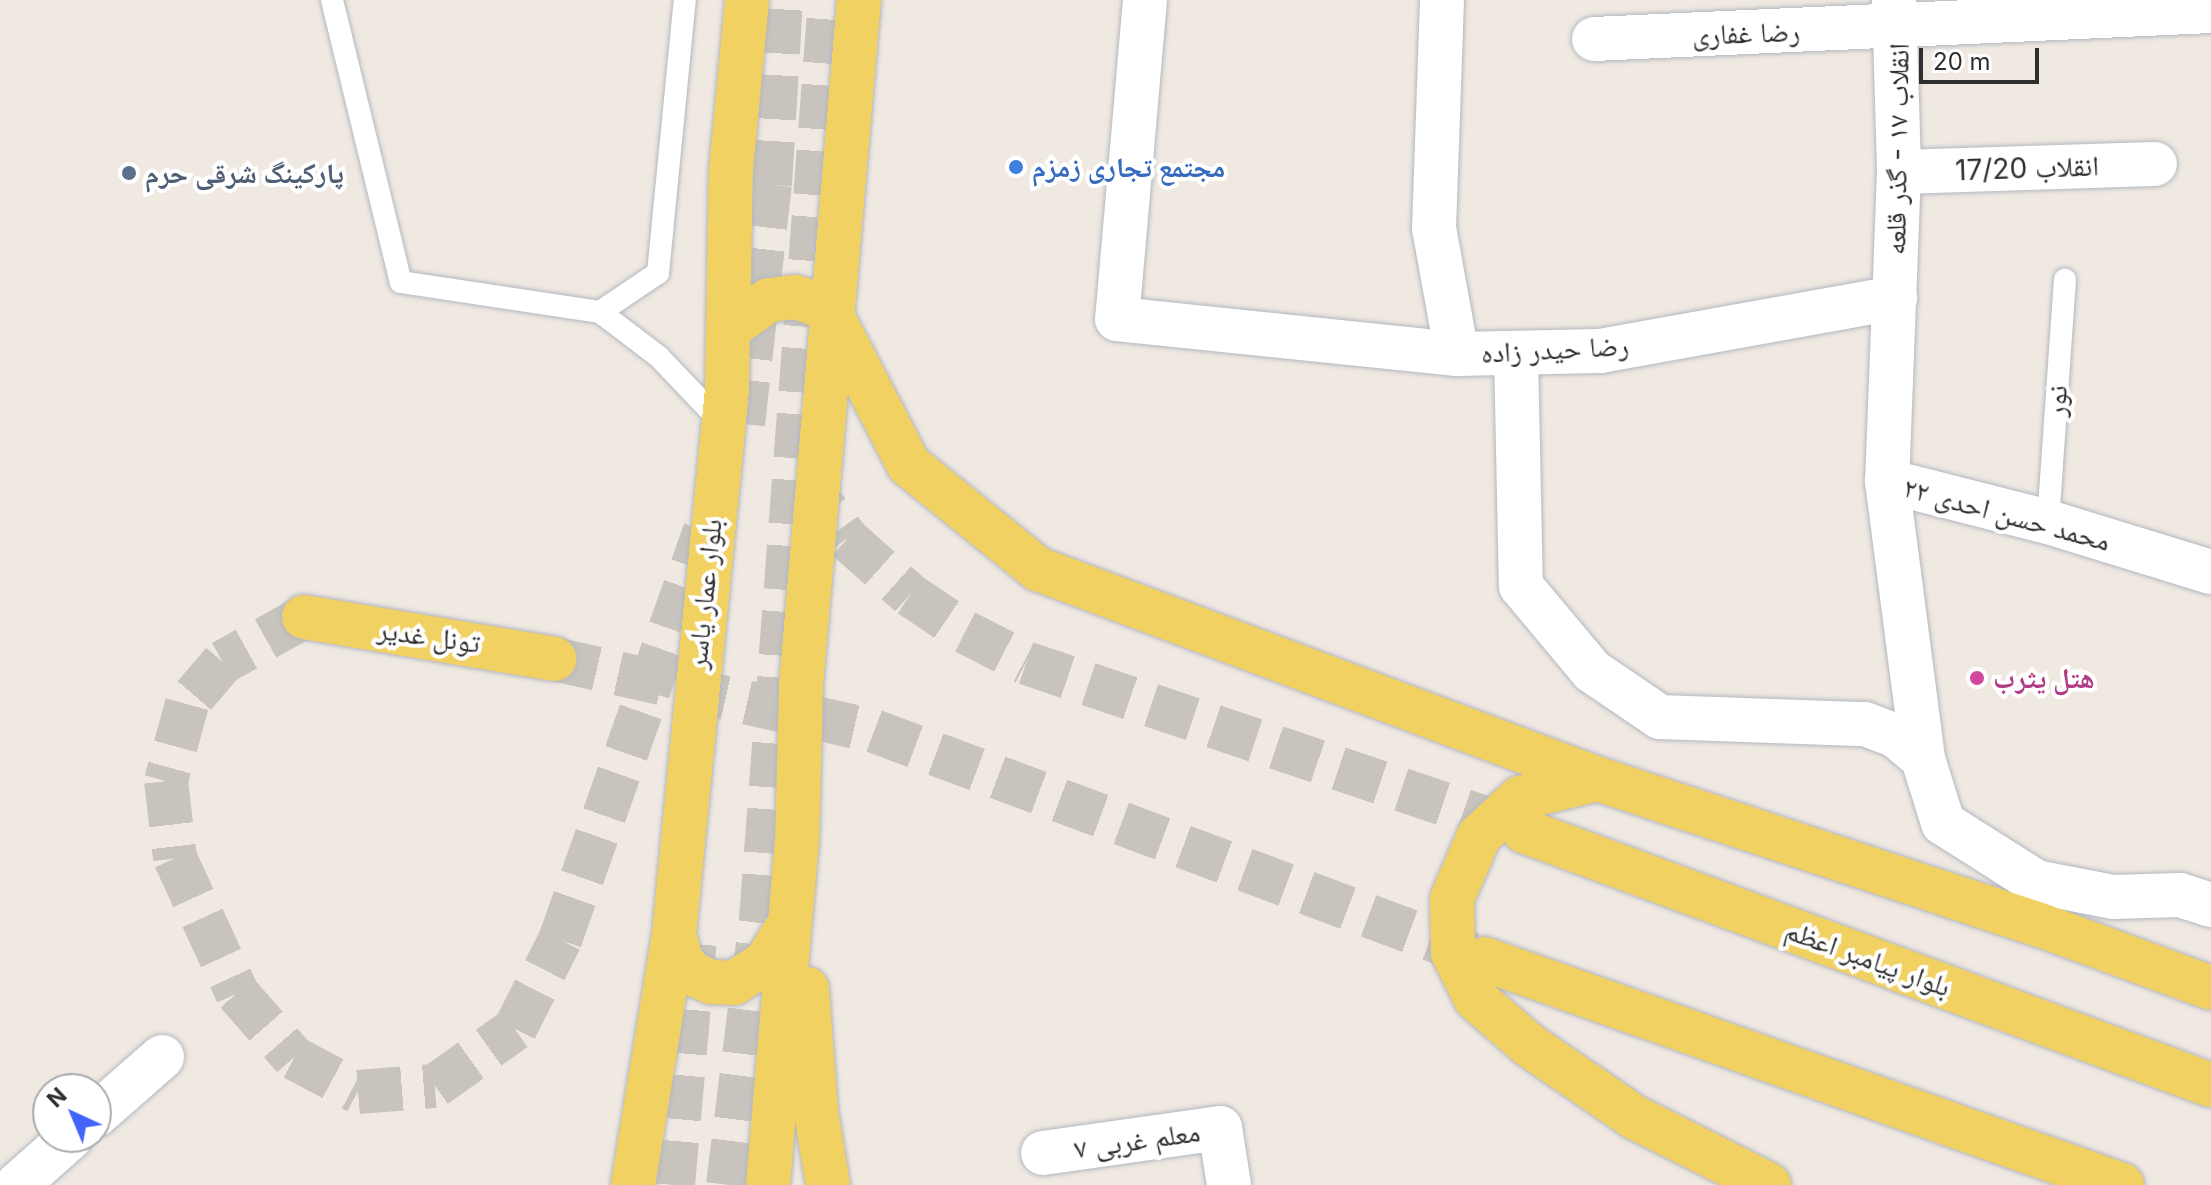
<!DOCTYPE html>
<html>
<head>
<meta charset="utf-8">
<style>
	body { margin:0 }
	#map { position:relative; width:2211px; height:1185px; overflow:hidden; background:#efe9e1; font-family:Inter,"Noto Naskh Arabic",sans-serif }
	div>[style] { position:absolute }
	.primary-tunnel>* { height:44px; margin-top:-22px; transform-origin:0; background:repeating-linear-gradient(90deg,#c8c4bd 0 44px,transparent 0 66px) }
	.roads { filter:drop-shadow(0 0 2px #b4b7c1) drop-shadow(0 0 2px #b4b7c1) }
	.service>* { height:22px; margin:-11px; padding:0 11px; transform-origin:11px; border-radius:11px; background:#fff }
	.minor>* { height:44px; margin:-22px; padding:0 22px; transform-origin:22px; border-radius:22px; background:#fff }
	.primary>* { height:44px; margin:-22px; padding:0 22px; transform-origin:22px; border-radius:22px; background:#f2d163 }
	.dots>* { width:22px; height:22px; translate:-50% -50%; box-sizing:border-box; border:4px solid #fff; border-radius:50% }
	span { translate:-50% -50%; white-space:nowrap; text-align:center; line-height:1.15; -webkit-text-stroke:8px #fff; paint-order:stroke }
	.street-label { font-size:28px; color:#2e2e2e }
	.shop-label { font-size:28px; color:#366cbe; font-weight:700 }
	.left { translate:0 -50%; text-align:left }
	.service-label { font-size:28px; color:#4e5e75; font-weight:700 }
	.hotel-label { font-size:28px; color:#b23c85; font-weight:700 }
	.north { position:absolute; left:32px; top:1073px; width:80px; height:80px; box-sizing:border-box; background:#fff; border:2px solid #ababab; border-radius:50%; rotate:316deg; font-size:22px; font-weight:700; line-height:32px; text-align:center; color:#2e2e2e }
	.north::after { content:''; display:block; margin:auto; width:28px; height:36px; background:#4264fb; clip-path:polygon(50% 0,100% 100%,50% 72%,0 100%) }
	.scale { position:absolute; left:1919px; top:48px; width:120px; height:36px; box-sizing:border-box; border:4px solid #2e2e2e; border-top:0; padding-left:10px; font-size:24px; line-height:28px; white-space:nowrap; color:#2e2e2e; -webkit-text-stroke:6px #fff; paint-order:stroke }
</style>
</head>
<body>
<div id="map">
	<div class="primary-tunnel">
		<div style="left:743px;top:424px;width:241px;rotate:-83.6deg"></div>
		<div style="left:770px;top:185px;width:185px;rotate:-86.6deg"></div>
		<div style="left:802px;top:475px;width:78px;rotate:54.9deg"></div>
		<div style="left:847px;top:539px;width:84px;rotate:41.6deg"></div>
		<div style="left:910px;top:595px;width:66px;rotate:33.9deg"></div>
		<div style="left:965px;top:632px;width:68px;rotate:26.9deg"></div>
		<div style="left:1026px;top:663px;width:526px;rotate:18.64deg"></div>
		<div style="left:304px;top:617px;width:93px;rotate:150.9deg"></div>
		<div style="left:223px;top:662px;width:55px;rotate:130.6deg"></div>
		<div style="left:187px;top:704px;width:80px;rotate:105.3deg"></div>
		<div style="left:166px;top:781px;width:78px;rotate:83.3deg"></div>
		<div style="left:175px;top:858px;width:149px;rotate:65.3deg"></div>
		<div style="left:237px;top:993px;width:86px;rotate:48.8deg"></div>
		<div style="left:294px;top:1058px;width:72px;rotate:28deg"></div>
		<div style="left:358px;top:1092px;width:77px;rotate:-4.5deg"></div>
		<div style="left:435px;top:1086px;width:98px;rotate:-35.5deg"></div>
		<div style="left:515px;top:1029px;width:100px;rotate:-63.2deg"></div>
		<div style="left:560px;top:940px;width:434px;rotate:-70.5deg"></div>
		<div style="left:554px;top:659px;width:328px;rotate:12.7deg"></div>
		<div style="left:874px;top:731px;width:651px;rotate:20.49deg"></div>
		<div style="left:673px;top:1185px;width:248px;rotate:-84.9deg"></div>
		<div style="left:728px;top:1185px;width:268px;rotate:-82.9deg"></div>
		<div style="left:761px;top:919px;width:922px;rotate:-85.71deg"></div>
	</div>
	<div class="roads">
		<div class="service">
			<div style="left:332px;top:0;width:290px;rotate:76.3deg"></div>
			<div style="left:401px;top:282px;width:201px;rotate:8.6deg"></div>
			<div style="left:600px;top:312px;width:74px;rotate:37.3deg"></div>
			<div style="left:659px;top:357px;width:91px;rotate:46.3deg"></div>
			<div style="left:600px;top:312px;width:70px;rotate:-33.9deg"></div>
			<div style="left:658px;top:273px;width:274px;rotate:-84.4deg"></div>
			<div style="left:2048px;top:522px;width:243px;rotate:-86deg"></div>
		</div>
		<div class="minor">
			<div style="left:1145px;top:0;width:320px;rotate:95deg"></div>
			<div style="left:1117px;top:319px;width:342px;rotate:5.9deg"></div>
			<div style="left:1457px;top:354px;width:143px;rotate:-1.2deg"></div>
			<div style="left:1600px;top:351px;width:300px;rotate:-10.2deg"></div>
			<div style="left:1442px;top:0;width:228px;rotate:92deg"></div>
			<div style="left:1434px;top:228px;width:128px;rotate:79.7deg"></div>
			<div style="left:1894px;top:0;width:172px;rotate:88.3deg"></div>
			<div style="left:1899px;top:172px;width:309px;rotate:92.2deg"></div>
			<div style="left:1887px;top:481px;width:166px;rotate:14.3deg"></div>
			<div style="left:2048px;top:522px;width:170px;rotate:17.1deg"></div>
			<div style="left:1594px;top:39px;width:618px;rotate:-2.6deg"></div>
			<div style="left:1899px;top:172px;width:256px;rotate:-1.8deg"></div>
			<div style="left:1516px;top:353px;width:233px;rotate:88.8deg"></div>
			<div style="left:1521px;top:586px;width:111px;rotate:50.1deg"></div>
			<div style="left:1592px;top:671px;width:82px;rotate:34.1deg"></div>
			<div style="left:1660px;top:717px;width:205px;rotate:2deg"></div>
			<div style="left:1865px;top:724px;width:33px;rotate:21deg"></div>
			<div style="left:1896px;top:736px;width:35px;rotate:40deg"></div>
			<div style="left:1923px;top:759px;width:67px;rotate:72.6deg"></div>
			<div style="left:1943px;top:823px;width:110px;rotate:32.4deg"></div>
			<div style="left:2036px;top:882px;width:78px;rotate:11deg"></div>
			<div style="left:2113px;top:897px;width:67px;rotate:-1.7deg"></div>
			<div style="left:2180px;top:895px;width:33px;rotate:18deg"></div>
			<div style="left:1887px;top:481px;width:280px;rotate:82.6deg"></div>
			<div style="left:96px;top:1115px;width:88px;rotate:-41.3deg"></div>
			<div style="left:1043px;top:1153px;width:179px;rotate:-8deg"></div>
			<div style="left:1220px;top:1128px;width:58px;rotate:81deg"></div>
			<div style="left:17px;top:1185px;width:72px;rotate:-41.6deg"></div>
		</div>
		<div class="primary">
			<div style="left:728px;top:329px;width:50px;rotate:-35.3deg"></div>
			<div style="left:769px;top:300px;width:26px;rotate:-7deg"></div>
			<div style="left:795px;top:297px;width:23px;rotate:18deg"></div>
			<div style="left:817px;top:304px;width:19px;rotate:39deg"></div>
			<div style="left:832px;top:316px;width:168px;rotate:62.7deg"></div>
			<div style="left:909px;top:465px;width:166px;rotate:38.9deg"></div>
			<div style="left:1038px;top:569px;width:598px;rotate:20.56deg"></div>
			<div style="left:1598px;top:779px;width:465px;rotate:18.3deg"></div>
			<div style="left:2040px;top:925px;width:182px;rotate:20.2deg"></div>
			<div style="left:304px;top:617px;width:254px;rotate:9.5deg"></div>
			<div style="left:1598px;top:779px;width:80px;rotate:166.3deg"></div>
			<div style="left:1520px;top:798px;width:56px;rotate:137.2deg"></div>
			<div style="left:1479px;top:836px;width:69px;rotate:113.2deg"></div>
			<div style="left:1452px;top:899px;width:54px;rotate:88.9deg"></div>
			<div style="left:1453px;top:953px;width:51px;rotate:63.4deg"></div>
			<div style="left:1476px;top:999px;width:70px;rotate:41deg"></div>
			<div style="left:1529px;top:1045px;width:127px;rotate:34.4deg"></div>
			<div style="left:1634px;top:1117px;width:151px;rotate:26.7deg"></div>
			<div style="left:1524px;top:831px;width:732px;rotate:20.29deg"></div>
			<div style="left:674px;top:934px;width:27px;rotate:75deg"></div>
			<div style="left:681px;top:960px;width:16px;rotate:52deg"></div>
			<div style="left:691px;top:973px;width:22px;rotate:24deg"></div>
			<div style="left:711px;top:982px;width:23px;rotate:2deg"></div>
			<div style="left:734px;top:983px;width:38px;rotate:-33deg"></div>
			<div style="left:766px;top:962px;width:42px;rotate:-58.6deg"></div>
			<div style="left:1484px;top:959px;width:677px;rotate:19.51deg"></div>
			<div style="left:807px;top:989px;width:123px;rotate:85.8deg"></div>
			<div style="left:816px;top:1112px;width:74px;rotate:80.7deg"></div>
			<div style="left:633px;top:1185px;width:254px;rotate:-80.7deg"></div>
			<div style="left:674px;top:934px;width:547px;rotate:-84.44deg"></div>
			<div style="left:727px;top:390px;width:220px;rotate:-89deg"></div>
			<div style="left:731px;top:170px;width:171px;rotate:-84.6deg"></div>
			<div style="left:768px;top:1185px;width:343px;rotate:-85.2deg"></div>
			<div style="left:797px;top:843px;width:157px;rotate:-88.5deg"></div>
			<div style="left:801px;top:686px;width:688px;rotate:-85.17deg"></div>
		</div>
	</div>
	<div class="dots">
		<div style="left:1016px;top:167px;background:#3f7fe0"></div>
		<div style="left:129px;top:173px;background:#5c6f8a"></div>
		<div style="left:1977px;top:678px;background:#d1479c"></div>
	</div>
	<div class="street-label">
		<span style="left:1746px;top:33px;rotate:-2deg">رضا غفاری</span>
		<span style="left:1897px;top:149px;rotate:-89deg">انقلاب ۱۷ - گذر قلعه</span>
		<span style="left:2027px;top:168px;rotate:-2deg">انقلاب 17/20</span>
		<span style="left:1555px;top:349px;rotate:-3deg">رضا حیدر زاده</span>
		<span style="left:2056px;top:401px;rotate:-86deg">نور</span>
		<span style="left:2007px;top:514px;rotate:15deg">۲۲ محمد حسن احدی</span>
		<span style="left:704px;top:594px;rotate:-84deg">بلوار عمار یاسر</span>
		<span style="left:429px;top:636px;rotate:8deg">تونل غدیر</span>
		<span style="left:1868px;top:958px;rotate:20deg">بلوار پیامبر اعظم</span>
		<span style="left:1137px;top:1140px;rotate:-8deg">معلم غربی ۷</span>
	</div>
	<div class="shop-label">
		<span class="left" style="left:1032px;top:167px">مجتمع تجاری زمزم</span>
	</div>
	<div class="service-label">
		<span class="left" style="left:145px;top:173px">پارکینگ شرقی حرم</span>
	</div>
	<div class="hotel-label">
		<span class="left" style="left:1993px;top:678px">هتل یثرب</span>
	</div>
	<div class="north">N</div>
	<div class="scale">20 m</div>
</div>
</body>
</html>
